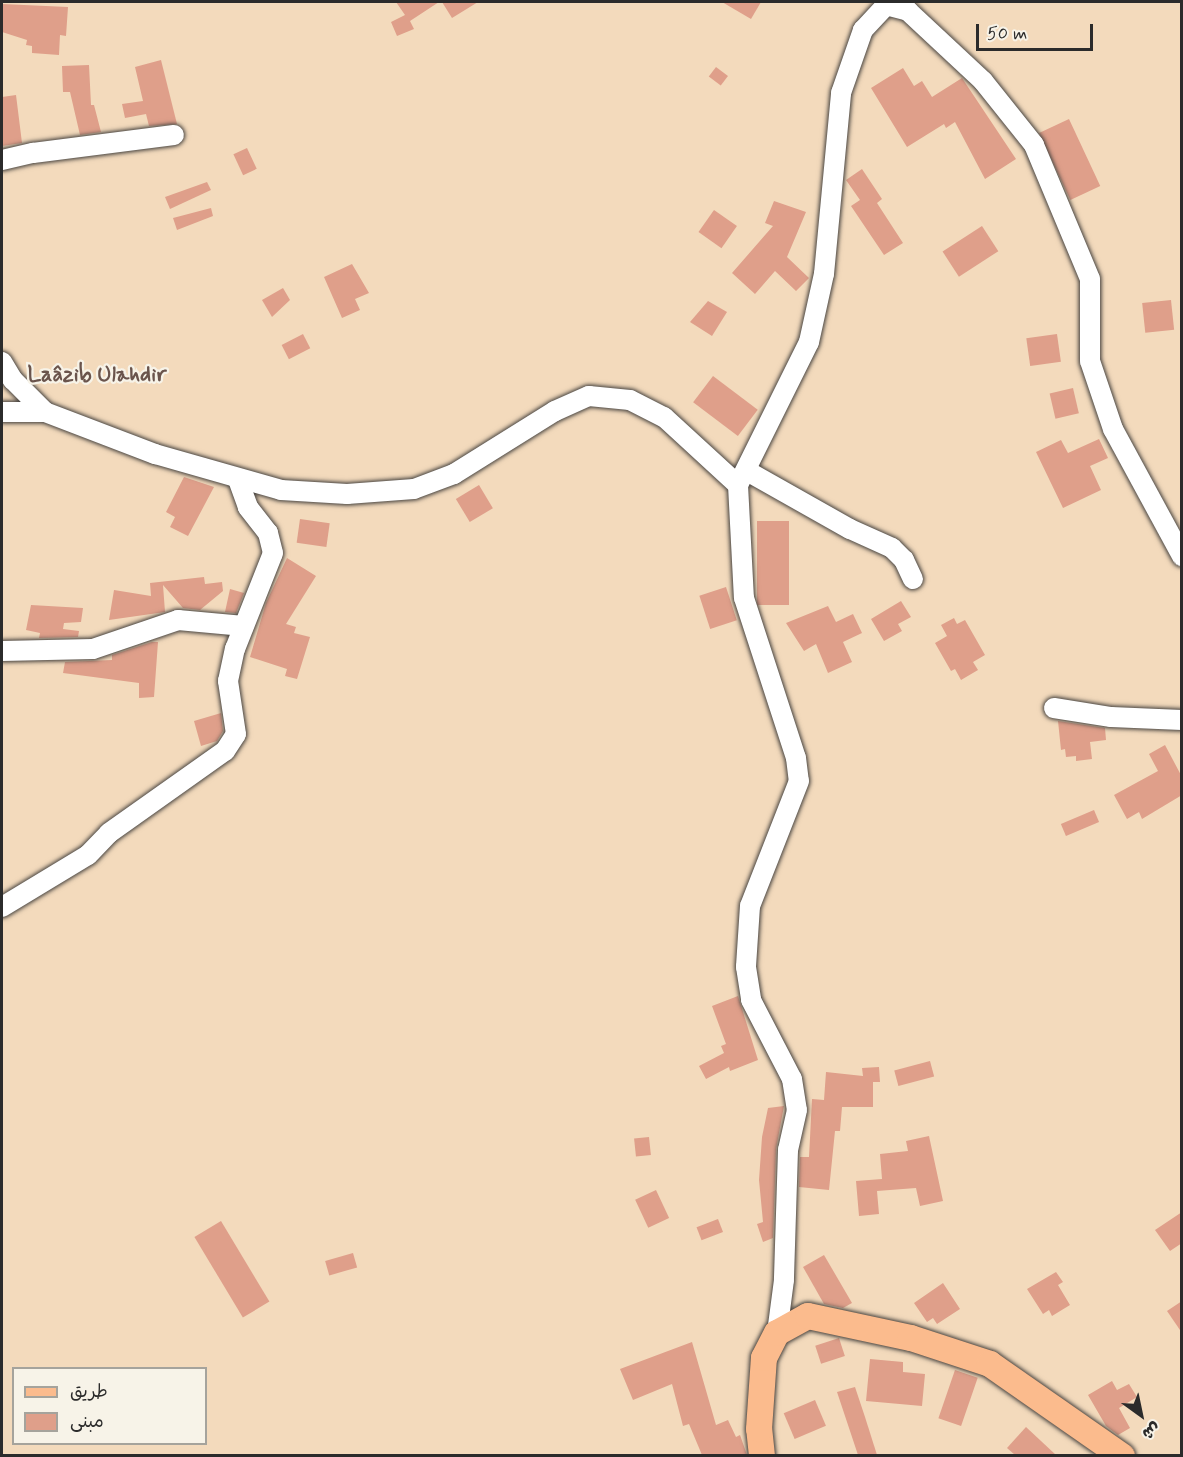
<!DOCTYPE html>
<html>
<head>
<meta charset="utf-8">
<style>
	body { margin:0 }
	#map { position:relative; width:1183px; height:1457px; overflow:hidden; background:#f3dabc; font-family:Mynerve,"Playpen Sans Arabic",sans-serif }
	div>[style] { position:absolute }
	.building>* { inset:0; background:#df9f8a; transform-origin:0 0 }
	.roads { filter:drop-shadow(0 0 2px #494541) drop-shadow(0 0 2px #494541) }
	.minor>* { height:20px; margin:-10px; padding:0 10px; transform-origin:10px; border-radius:10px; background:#fff }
	.major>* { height:26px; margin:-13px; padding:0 13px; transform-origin:13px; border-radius:13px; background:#fbbb8d }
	span { translate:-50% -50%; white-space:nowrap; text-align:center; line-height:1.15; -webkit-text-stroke:4.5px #f7f3e8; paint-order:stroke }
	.quarter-label { font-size:22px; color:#6a544c; font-weight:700 }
	.frame { position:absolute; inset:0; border:3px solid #2b2b2b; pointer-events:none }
	.legend { position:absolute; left:12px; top:1367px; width:195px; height:78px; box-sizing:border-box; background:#f7f3e8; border:2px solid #a5a39c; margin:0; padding:8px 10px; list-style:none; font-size:18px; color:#2b2b2b }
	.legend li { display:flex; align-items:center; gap:12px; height:30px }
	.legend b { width:30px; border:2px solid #a5a39c }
	.north { position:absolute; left:1111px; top:1385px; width:60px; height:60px; -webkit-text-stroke:4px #f7f3e8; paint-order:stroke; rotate:147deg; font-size:16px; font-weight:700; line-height:24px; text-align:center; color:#2b2b2b }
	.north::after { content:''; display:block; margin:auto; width:21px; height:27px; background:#2b2b2b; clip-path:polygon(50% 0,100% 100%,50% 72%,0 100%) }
	.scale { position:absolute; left:976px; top:24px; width:117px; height:27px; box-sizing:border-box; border:3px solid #2b2b2b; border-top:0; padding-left:8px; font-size:18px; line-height:21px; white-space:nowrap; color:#2b2b2b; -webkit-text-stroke:4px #f7f3e8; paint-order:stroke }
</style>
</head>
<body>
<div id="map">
	<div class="building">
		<div style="clip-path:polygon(396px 2px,439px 2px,410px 21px,414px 29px,397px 36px,391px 22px,405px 15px)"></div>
		<div style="clip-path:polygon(442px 2px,478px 2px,452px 18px)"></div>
		<div style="clip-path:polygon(722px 2px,761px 2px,751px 19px)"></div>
		<div style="clip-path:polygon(2px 4px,68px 7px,66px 36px,60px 35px,59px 55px,32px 53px,32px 46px,26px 45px,27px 40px,2px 32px)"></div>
		<div style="clip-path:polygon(161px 60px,177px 124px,149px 126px,146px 114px,125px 118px,122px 104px,143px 101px,135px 67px)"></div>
		<div style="clip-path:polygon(89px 65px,91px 105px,94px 105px,101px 132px,80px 135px,70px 92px,63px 92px,62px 66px)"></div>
		<div style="left:716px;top:67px;width:15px;height:12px;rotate:37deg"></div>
		<div style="clip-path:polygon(903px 68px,914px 86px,922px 81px,932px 97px,962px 78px,1016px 159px,985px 179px,955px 122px,946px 128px,944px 124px,907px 147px,871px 88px)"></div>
		<div style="clip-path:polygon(16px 95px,22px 143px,2px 146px,2px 97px)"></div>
		<div style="left:1069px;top:119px;width:74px;height:33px;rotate:65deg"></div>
		<div style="left:247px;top:148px;width:23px;height:15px;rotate:65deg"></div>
		<div style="clip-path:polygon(862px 169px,882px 199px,877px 203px,903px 243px,884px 255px,851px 206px,860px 200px,846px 180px)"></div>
		<div style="clip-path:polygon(207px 182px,211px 190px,170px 209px,165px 197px)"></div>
		<div style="clip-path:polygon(774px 201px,806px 212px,787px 257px,809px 278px,796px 291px,775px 271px,755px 294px,732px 273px,773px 226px,765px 223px)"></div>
		<div style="clip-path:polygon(211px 208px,213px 216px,177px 230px,173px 218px)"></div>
		<div style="left:714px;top:210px;width:28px;height:27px;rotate:35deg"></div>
		<div style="left:982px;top:226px;width:30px;height:47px;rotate:57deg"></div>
		<div style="clip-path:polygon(352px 264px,369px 293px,355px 299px,360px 310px,342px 318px,324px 277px)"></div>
		<div style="clip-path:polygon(283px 288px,290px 300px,272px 317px,262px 300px)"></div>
		<div style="left:1171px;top:300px;width:30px;height:29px;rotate:84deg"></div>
		<div style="clip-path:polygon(708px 301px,727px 312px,712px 336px,690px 322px)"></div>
		<div style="left:303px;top:334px;width:16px;height:24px;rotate:63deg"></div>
		<div style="left:1057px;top:334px;width:28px;height:31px;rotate:82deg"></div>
		<div style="left:713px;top:376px;width:56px;height:33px;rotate:37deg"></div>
		<div style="left:1073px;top:388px;width:26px;height:24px;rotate:77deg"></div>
		<div style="clip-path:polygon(1099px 439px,1108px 458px,1090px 466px,1101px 490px,1063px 508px,1036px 452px,1061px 440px,1068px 453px)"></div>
		<div style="clip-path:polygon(184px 477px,214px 487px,188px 536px,170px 527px,175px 517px,166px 512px)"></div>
		<div style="left:479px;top:485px;width:27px;height:27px;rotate:59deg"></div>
		<div style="left:300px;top:519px;width:30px;height:24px;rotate:8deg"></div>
		<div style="left:757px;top:521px;width:32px;height:84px"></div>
		<div style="clip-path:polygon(287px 558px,316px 576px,286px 624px,296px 627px,294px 633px,310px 637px,297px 679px,285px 676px,287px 669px,250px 657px,266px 603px)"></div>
		<div style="clip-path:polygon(204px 577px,205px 584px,222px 582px,223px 591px,200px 610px,183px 608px,163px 585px,165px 612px,109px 620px,114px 590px,151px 596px,150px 583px)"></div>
		<div style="left:726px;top:587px;width:35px;height:28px;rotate:72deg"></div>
		<div style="clip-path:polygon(230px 589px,244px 593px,236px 613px,225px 612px)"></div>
		<div style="clip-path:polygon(901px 601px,911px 617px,898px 624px,902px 631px,884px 641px,871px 619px)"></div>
		<div style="clip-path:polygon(31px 605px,83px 608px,81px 622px,64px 623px,63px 629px,79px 631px,78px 637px,39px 638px,40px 633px,26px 630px)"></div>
		<div style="clip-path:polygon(828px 606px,836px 622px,853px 614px,862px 633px,843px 642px,852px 662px,828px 673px,816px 644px,804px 651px,786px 623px)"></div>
		<div style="clip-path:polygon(954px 618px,957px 624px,965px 620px,985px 655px,973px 662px,978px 670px,961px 680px,955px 669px,951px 671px,935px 643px,947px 636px,941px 625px)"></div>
		<div style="clip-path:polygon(152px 642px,158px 642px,154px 697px,139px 698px,139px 683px,63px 673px,65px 662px,112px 660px,112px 655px)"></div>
		<div style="clip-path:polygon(221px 713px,223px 731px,217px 741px,201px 746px,194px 721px)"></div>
		<div style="clip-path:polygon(1058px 721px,1105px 728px,1106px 740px,1090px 742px,1092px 759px,1076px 761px,1076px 756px,1066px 757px,1065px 749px,1061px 750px)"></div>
		<div style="clip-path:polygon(1165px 745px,1182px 777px,1182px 795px,1142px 819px,1139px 812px,1127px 819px,1114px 795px,1158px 771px,1149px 754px)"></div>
		<div style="left:1094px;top:810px;width:13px;height:36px;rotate:67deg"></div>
		<div style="clip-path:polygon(738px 996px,758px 1060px,730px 1071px,729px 1067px,706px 1079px,699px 1066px,724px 1053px,721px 1046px,726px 1044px,712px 1006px)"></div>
		<div style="left:930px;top:1061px;width:16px;height:37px;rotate:75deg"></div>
		<div style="clip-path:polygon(879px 1067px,880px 1082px,873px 1082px,873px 1107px,842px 1107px,840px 1131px,835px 1131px,829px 1190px,799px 1187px,800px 1157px,809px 1157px,812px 1099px,824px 1100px,826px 1072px,863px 1076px,862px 1068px)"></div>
		<div style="clip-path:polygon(784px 1106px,776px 1149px,773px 1238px,763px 1242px,757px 1224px,763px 1222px,759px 1180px,762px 1137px,768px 1108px)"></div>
		<div style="clip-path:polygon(929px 1136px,943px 1201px,920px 1206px,916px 1188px,877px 1191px,879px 1214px,859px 1216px,856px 1181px,882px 1179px,880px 1154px,908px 1151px,906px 1141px)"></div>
		<div style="left:649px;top:1137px;width:18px;height:15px;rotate:84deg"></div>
		<div style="left:656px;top:1190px;width:31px;height:23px;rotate:65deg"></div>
		<div style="clip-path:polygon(1182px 1212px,1182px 1243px,1170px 1251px,1155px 1230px)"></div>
		<div style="left:718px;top:1219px;width:14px;height:23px;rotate:69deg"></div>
		<div style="left:221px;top:1221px;width:94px;height:31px;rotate:59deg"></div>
		<div style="left:353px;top:1253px;width:15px;height:29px;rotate:74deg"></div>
		<div style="clip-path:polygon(824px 1255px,852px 1303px,843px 1308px,824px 1304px,803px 1267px)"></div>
		<div style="clip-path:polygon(1056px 1272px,1063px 1282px,1058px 1285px,1070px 1305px,1052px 1316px,1049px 1310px,1043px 1314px,1027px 1289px)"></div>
		<div style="clip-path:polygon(943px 1283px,960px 1309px,937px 1324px,933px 1318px,927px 1322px,914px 1303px)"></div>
		<div style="clip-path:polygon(1182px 1301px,1182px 1333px,1167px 1311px)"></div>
		<div style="left:839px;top:1338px;width:19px;height:25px;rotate:72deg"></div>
		<div style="clip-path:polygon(692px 1342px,716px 1425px,728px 1420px,736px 1437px,740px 1435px,747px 1455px,702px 1455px,689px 1424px,683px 1426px,672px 1384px,633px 1400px,620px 1369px)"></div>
		<div style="clip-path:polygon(870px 1359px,903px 1362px,903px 1372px,925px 1374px,922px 1406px,866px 1401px)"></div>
		<div style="left:955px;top:1370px;width:24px;height:51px;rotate:19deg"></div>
		<div style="clip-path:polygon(1112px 1381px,1117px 1390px,1129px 1384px,1137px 1397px,1119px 1408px,1130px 1428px,1118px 1435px,1106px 1426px,1088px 1395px)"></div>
		<div style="clip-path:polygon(855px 1387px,865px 1417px,877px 1455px,858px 1455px,837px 1392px)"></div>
		<div style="left:815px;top:1400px;width:28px;height:34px;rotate:67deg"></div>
		<div style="clip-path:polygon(1026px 1427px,1056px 1455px,1015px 1455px,1007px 1448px)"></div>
	</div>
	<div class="roads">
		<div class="minor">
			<div style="left:2px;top:160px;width:32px;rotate:-13deg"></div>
			<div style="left:33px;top:153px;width:142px;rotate:-7.3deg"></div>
			<div style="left:2px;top:362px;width:21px;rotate:59deg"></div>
			<div style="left:13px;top:380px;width:45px;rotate:45deg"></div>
			<div style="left:2px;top:412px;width:43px"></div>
			<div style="left:45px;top:412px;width:118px;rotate:20.9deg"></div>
			<div style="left:155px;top:454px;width:131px;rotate:15.9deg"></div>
			<div style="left:281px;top:490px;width:66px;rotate:3.5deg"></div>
			<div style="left:347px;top:494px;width:67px;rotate:-4.3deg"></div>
			<div style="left:414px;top:489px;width:43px;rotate:-20.6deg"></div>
			<div style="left:454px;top:474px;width:119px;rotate:-32deg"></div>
			<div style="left:555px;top:411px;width:37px;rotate:-24deg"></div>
			<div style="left:589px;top:396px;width:41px;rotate:5.6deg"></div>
			<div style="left:630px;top:400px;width:38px;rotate:27deg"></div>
			<div style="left:664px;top:417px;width:100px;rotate:42.6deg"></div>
			<div style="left:738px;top:485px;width:113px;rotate:87deg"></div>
			<div style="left:744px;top:598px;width:168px;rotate:72deg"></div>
			<div style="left:796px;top:758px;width:23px;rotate:83deg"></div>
			<div style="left:799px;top:781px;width:134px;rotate:111.4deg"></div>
			<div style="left:750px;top:906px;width:61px;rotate:93.8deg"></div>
			<div style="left:746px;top:967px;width:33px;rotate:81deg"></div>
			<div style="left:751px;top:1000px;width:89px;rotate:62.6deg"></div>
			<div style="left:792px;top:1079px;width:31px;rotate:81deg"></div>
			<div style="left:797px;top:1110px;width:41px;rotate:102.7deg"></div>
			<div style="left:788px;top:1150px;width:130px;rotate:91.8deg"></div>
			<div style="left:784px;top:1280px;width:53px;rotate:97.5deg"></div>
			<div style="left:747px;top:471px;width:118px;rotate:29.4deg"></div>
			<div style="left:850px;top:529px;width:46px;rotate:24.3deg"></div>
			<div style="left:892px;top:548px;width:17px;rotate:45deg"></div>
			<div style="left:904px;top:560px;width:21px;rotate:65deg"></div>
			<div style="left:738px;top:485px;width:160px;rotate:-63.6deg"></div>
			<div style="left:809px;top:342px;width:70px;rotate:-77.6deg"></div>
			<div style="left:824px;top:274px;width:182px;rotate:-84.6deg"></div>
			<div style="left:841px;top:93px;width:67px;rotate:-70.8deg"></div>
			<div style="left:863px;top:30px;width:34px;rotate:-47deg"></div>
			<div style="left:886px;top:5px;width:23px;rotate:15deg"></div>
			<div style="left:908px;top:11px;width:103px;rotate:43deg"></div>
			<div style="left:983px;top:81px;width:82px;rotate:51.4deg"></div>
			<div style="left:1034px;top:145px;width:145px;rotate:67.3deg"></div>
			<div style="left:1090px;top:279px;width:82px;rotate:90deg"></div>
			<div style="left:1090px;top:361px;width:72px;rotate:71.3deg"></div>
			<div style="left:1113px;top:429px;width:145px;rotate:61.5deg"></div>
			<div style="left:2px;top:651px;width:91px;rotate:-1.3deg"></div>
			<div style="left:93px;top:649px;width:90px;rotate:-18.8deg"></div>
			<div style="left:178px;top:620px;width:66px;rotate:5.2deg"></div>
			<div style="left:1054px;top:708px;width:58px;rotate:9deg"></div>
			<div style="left:1111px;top:717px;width:71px;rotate:2.4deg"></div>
			<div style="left:2px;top:907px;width:100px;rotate:-31.2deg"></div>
			<div style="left:88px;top:855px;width:30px;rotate:-46deg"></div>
			<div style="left:109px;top:833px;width:142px;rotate:-35.3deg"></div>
			<div style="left:225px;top:751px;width:20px;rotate:-57deg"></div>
			<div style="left:236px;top:734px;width:54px;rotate:-98.6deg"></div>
			<div style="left:228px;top:681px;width:33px;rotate:-78deg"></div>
			<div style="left:235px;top:649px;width:103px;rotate:-68.4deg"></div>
			<div style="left:273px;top:553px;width:21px;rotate:-104deg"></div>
			<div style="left:268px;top:533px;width:33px;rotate:-128deg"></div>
			<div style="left:248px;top:507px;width:30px;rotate:-110deg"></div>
		</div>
		<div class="major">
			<div style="left:762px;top:1456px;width:27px;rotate:-96deg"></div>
			<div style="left:759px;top:1429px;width:71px;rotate:-86deg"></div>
			<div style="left:764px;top:1358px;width:28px;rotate:-63deg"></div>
			<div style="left:777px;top:1333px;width:35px;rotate:-29deg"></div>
			<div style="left:808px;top:1316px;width:105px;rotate:12.1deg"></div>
			<div style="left:911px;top:1338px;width:83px;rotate:18.2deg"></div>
			<div style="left:990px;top:1364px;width:161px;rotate:34.9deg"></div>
		</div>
	</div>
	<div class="quarter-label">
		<span style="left:97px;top:376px">Laâzib Ulahdir</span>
	</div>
	<div class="frame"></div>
	<ul class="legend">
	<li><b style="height:8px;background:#fbbb8d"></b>طريق</li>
	<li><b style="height:16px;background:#df9f8a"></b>مبنى</li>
	</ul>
	<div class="north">ش</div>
	<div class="scale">50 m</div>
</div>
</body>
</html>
